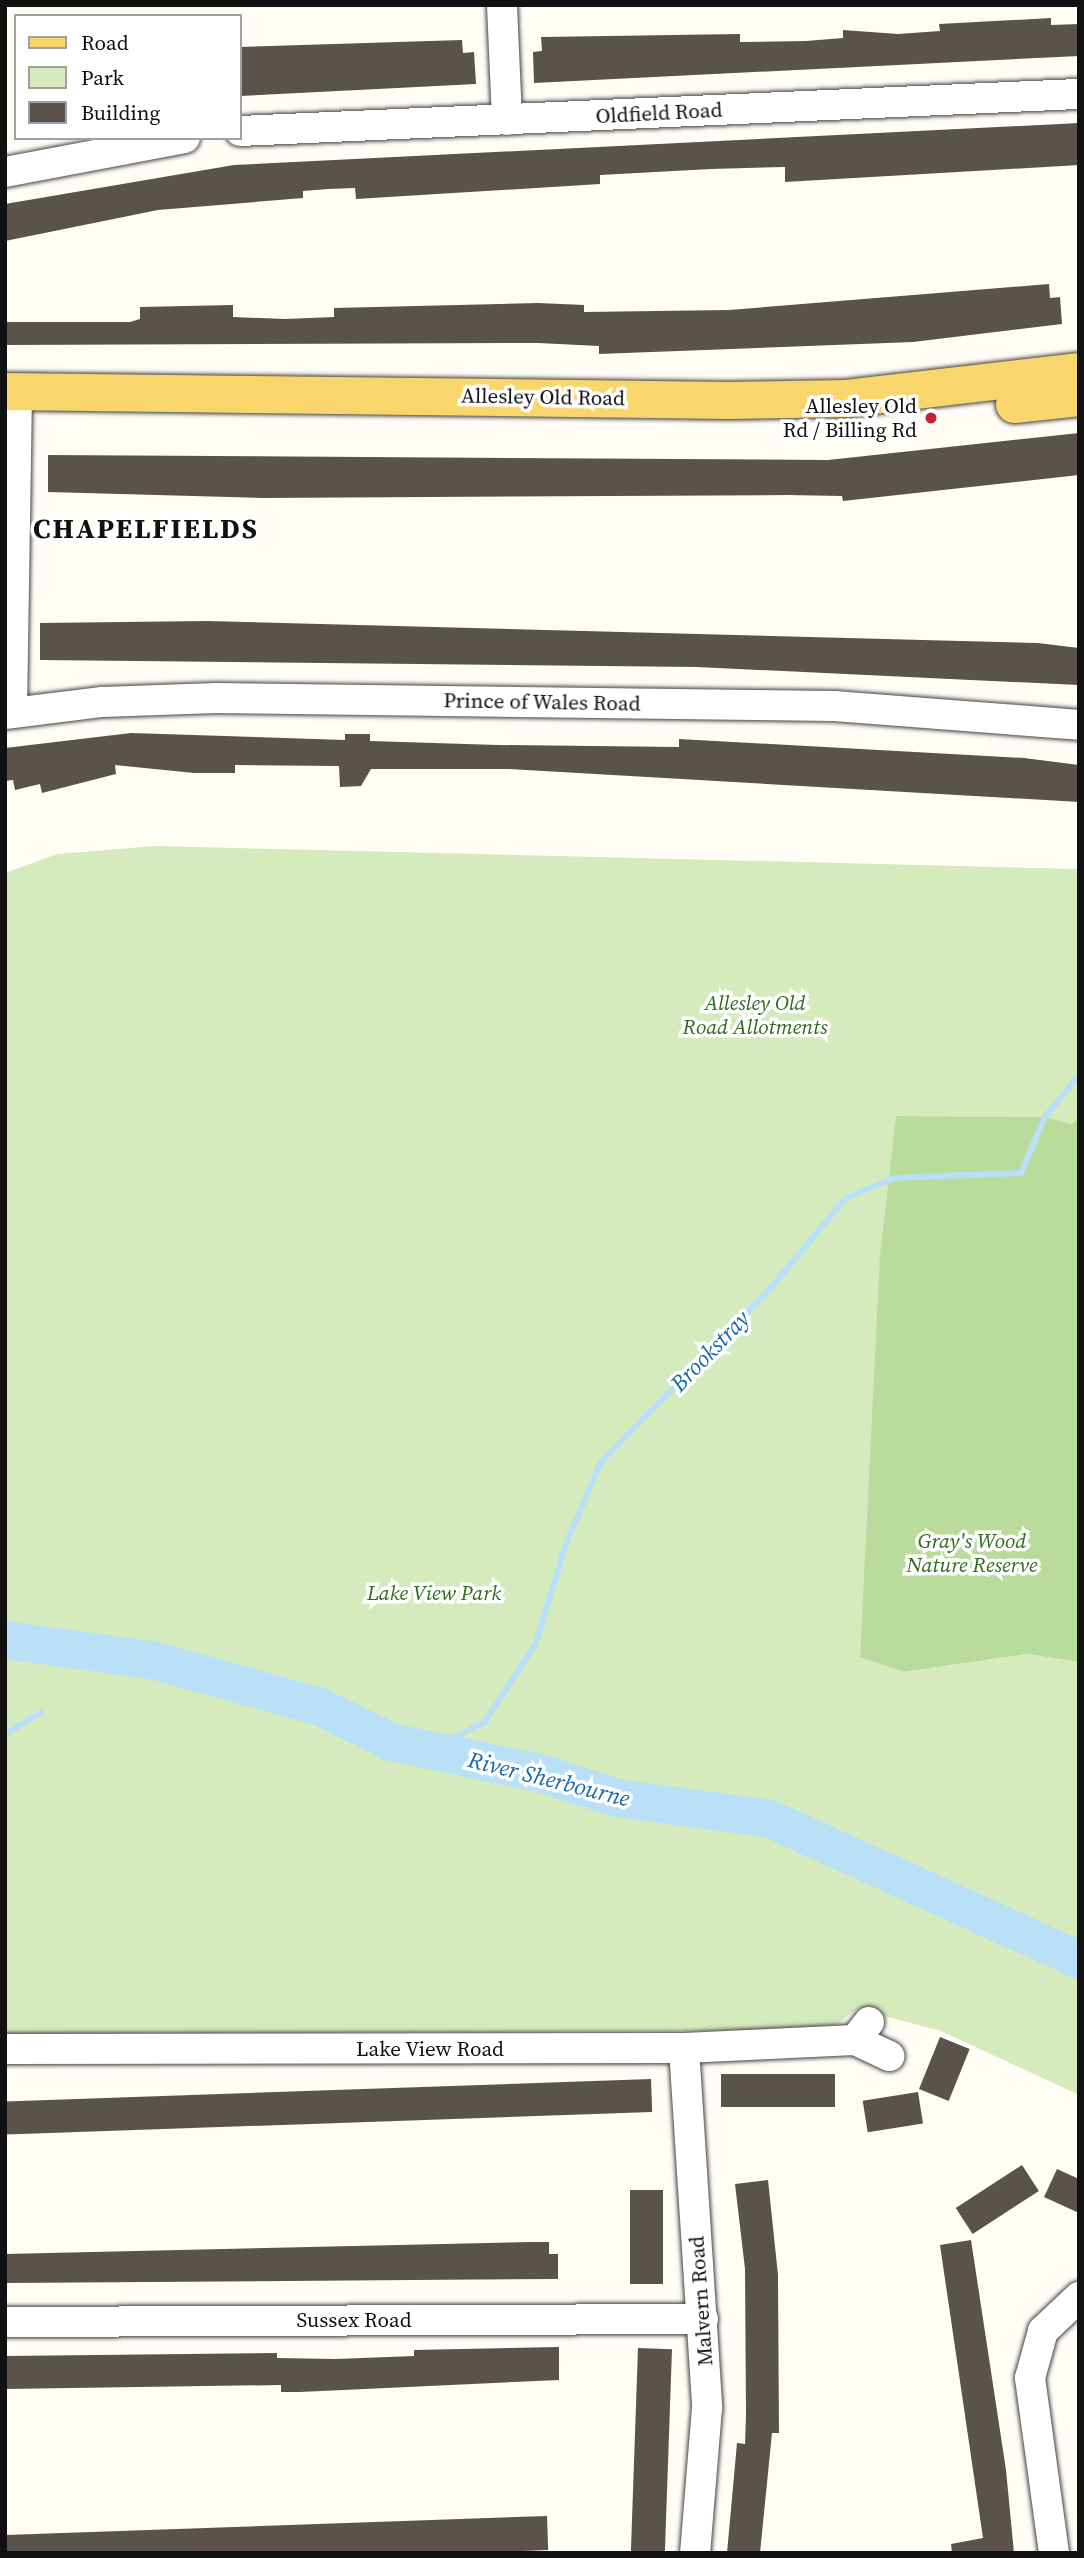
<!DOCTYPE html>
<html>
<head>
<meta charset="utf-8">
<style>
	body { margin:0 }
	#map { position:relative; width:1084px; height:2558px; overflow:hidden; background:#fffdf5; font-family:"Source Serif 4",serif }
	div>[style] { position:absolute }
	.green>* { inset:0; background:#d5ebbd }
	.forest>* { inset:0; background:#b9dc9c }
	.stream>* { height:6px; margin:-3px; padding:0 3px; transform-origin:3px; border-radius:3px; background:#b9e0f7 }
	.river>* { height:38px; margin:-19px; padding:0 19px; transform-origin:19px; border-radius:19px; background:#b9e0f7 }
	.building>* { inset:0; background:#5a524d; transform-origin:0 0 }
	.roads { filter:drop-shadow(0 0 2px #444) drop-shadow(0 0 2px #444) }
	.minor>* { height:30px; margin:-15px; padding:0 15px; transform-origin:15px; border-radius:15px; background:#fff }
	.major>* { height:37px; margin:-18.5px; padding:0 18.5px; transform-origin:18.5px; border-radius:18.5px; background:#f9d66b }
	.dots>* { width:19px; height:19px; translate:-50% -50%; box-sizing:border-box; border:4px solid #fff; border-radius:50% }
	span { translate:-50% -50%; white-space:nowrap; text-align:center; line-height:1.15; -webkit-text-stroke:7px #fff; paint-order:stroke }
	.street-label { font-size:21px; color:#111 }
	.poi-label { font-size:21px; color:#111 }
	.right { translate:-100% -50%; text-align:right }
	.park-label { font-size:21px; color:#2f6b1f; font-style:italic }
	.water-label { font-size:23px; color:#1768a6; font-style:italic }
	.district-label { font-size:28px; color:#111; font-weight:700; letter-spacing:2px }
	.frame { position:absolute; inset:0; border:7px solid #111; pointer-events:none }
	.legend { position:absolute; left:14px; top:14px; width:228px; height:126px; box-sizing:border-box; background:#fff; border:2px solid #a0a0a0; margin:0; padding:9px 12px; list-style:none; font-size:21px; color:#111 }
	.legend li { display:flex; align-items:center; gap:14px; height:35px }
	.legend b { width:35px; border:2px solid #a0a0a0 }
</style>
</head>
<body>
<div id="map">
	<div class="green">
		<div style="clip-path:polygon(154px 846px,1079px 869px,1079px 1118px,1072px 1124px,1045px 1117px,896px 1116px,860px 1656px,904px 1672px,1027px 1654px,1079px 1662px,1079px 2095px,941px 2031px,857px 2009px,836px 2025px,808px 2030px,5px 2034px,5px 873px,57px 854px)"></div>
	</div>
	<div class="forest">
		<div style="clip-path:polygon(896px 1116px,1045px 1117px,1072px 1124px,1079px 1118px,1079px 1662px,1027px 1654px,904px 1672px,860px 1657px,880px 1255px)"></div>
	</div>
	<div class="stream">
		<div style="left:5px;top:1734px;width:43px;rotate:-30.7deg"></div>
		<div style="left:432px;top:1748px;width:59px;rotate:-26.1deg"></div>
		<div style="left:485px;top:1722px;width:92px;rotate:-57deg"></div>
		<div style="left:535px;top:1645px;width:109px;rotate:-72.9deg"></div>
		<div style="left:567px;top:1541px;width:86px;rotate:-66.7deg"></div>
		<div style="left:601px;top:1462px;width:240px;rotate:-45.7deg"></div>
		<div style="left:769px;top:1290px;width:120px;rotate:-50.1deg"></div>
		<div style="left:846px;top:1198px;width:52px;rotate:-22.6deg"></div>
		<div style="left:894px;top:1178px;width:127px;rotate:-2.3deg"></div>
		<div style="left:1021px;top:1173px;width:61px;rotate:-66.8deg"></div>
		<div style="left:1045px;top:1117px;width:54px;rotate:-51deg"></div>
	</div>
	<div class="river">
		<div style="left:5px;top:1640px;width:152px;rotate:7.9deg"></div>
		<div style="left:156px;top:1661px;width:170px;rotate:15.7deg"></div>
		<div style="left:320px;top:1707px;width:79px;rotate:26.2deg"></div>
		<div style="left:391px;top:1742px;width:155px;rotate:11.9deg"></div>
		<div style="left:543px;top:1774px;width:78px;rotate:18deg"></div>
		<div style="left:617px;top:1798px;width:154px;rotate:7.8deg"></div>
		<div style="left:770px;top:1819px;width:340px;rotate:24.5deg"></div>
	</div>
	<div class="building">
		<div style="clip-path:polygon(1051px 18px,1051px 25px,1079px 24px,1079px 56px,534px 83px,533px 52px,542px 51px,541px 37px,740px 34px,740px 42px,806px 41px,843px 38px,843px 30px,898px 34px,940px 31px,939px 24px)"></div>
		<div style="clip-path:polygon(462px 40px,463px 53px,474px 52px,476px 84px,240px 96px,240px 47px)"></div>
		<div style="clip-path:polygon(1079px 123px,1079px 165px,785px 182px,785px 167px,711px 169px,600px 175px,600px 184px,356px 199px,355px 188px,328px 189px,303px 191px,303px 198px,158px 210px,5px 241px,5px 204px,234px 165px)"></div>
		<div style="clip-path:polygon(1049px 284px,1050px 298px,1060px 297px,1062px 324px,913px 342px,599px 354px,599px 346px,538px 343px,5px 345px,5px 322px,130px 322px,140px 319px,140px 307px,233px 305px,233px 317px,285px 319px,334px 317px,334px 308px,538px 303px,584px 305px,584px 312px,729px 310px)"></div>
		<div style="clip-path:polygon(1079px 433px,1079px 475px,843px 501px,842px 496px,787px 495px,262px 498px,48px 492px,48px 455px,828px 460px)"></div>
		<div style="clip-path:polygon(207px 621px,1038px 643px,1079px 648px,1079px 685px,697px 667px,40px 660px,40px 623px)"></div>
		<div style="clip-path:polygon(131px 733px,345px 740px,345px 734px,370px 734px,370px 741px,498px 745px,679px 747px,679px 739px,1024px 758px,1079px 765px,1079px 802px,509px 769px,371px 769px,361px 786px,340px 787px,339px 766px,235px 765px,235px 773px,194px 773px,115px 765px,116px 774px,42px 793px,40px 784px,15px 790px,13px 780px,5px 781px,5px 748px)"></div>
		<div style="left:940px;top:2037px;width:32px;height:56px;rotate:22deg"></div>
		<div style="left:835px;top:2074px;width:33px;height:114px;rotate:90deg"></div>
		<div style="left:651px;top:2079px;width:33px;height:646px;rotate:88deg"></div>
		<div style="left:918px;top:2092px;width:32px;height:56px;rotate:81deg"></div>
		<div style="left:1022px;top:2165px;width:31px;height:79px;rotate:57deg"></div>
		<div style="clip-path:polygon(1057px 2169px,1079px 2179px,1079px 2213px,1044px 2197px)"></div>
		<div style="clip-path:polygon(768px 2180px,778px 2275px,779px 2433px,772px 2433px,760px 2553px,727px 2553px,737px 2443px,745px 2444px,746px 2415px,745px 2269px,735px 2184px)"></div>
		<div style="left:630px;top:2190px;width:33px;height:94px"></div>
		<div style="clip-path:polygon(971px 2240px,1006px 2470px,1014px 2553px,952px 2553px,951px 2544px,983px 2538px,940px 2245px)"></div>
		<div style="clip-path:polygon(532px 2242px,549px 2242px,549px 2254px,558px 2254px,558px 2279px,5px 2283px,5px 2254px)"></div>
		<div style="clip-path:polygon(559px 2347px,559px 2380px,300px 2392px,281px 2392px,281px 2385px,5px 2389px,5px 2356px,277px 2353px,277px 2358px,336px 2359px,414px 2356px,414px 2350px)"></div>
		<div style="left:638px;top:2348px;width:34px;height:205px;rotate:2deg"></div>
		<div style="left:547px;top:2516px;width:34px;height:542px;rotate:88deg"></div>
	</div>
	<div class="roads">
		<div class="minor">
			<div style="left:502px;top:5px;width:115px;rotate:87.5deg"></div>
			<div style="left:240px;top:131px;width:840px;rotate:-2.53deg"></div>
			<div style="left:5px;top:172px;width:183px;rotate:-10.7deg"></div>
			<div style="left:12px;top:712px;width:322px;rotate:-89.1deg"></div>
			<div style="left:5px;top:714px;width:98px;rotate:-7.1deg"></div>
			<div style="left:102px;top:702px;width:114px;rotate:-2deg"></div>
			<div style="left:216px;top:698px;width:618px;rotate:0.74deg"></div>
			<div style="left:834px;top:706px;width:246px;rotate:4.4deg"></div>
			<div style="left:869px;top:2022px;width:23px;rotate:128deg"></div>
			<div style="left:855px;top:2040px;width:38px;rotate:25deg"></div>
			<div style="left:684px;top:2048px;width:361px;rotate:86.3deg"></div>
			<div style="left:707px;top:2408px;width:145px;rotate:94.7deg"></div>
			<div style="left:5px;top:2049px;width:679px;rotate:-0.08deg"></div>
			<div style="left:684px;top:2048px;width:171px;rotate:-2.7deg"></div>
			<div style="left:5px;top:2322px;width:698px;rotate:-0.25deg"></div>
			<div style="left:1054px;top:2553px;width:177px;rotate:-97.8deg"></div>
			<div style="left:1030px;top:2378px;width:49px;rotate:-74.5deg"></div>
			<div style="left:1043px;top:2331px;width:50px;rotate:-43.4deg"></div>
		</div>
		<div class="major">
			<div style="left:5px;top:391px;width:723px;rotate:0.71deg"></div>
			<div style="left:728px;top:400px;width:118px;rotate:-1deg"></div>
			<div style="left:846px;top:398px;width:235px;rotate:-6.6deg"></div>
			<div style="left:1014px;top:404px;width:65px;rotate:-6.1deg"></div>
		</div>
	</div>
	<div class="dots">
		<div style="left:931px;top:418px;background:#c4262e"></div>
	</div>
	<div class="street-label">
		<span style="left:659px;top:113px;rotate:-3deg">Oldfield Road</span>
		<span style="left:543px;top:397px;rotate:1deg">Allesley Old Road</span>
		<span style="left:542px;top:702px;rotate:1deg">Prince of Wales Road</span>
		<span style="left:430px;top:2049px">Lake View Road</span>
		<span style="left:701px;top:2301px;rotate:-94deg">Malvern Road</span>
		<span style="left:354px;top:2320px">Sussex Road</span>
	</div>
	<div class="poi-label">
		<span class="right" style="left:917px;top:418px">Allesley Old<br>Rd / Billing Rd</span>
	</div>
	<div class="park-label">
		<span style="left:755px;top:1015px">Allesley Old<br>Road Allotments</span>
		<span style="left:972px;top:1553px">Gray's Wood<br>Nature Reserve</span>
		<span style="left:434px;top:1593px">Lake View Park</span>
	</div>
	<div class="water-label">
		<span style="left:710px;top:1351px;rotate:-46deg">Brookstray</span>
		<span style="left:549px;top:1779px;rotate:14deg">River Sherbourne</span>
	</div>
	<div class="district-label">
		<span style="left:146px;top:528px">CHAPELFIELDS</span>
	</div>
	<div class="frame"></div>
	<ul class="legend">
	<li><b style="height:9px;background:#f9d66b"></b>Road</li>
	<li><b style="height:19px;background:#d5ebbd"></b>Park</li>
	<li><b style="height:19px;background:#5a524d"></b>Building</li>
	</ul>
</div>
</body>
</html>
